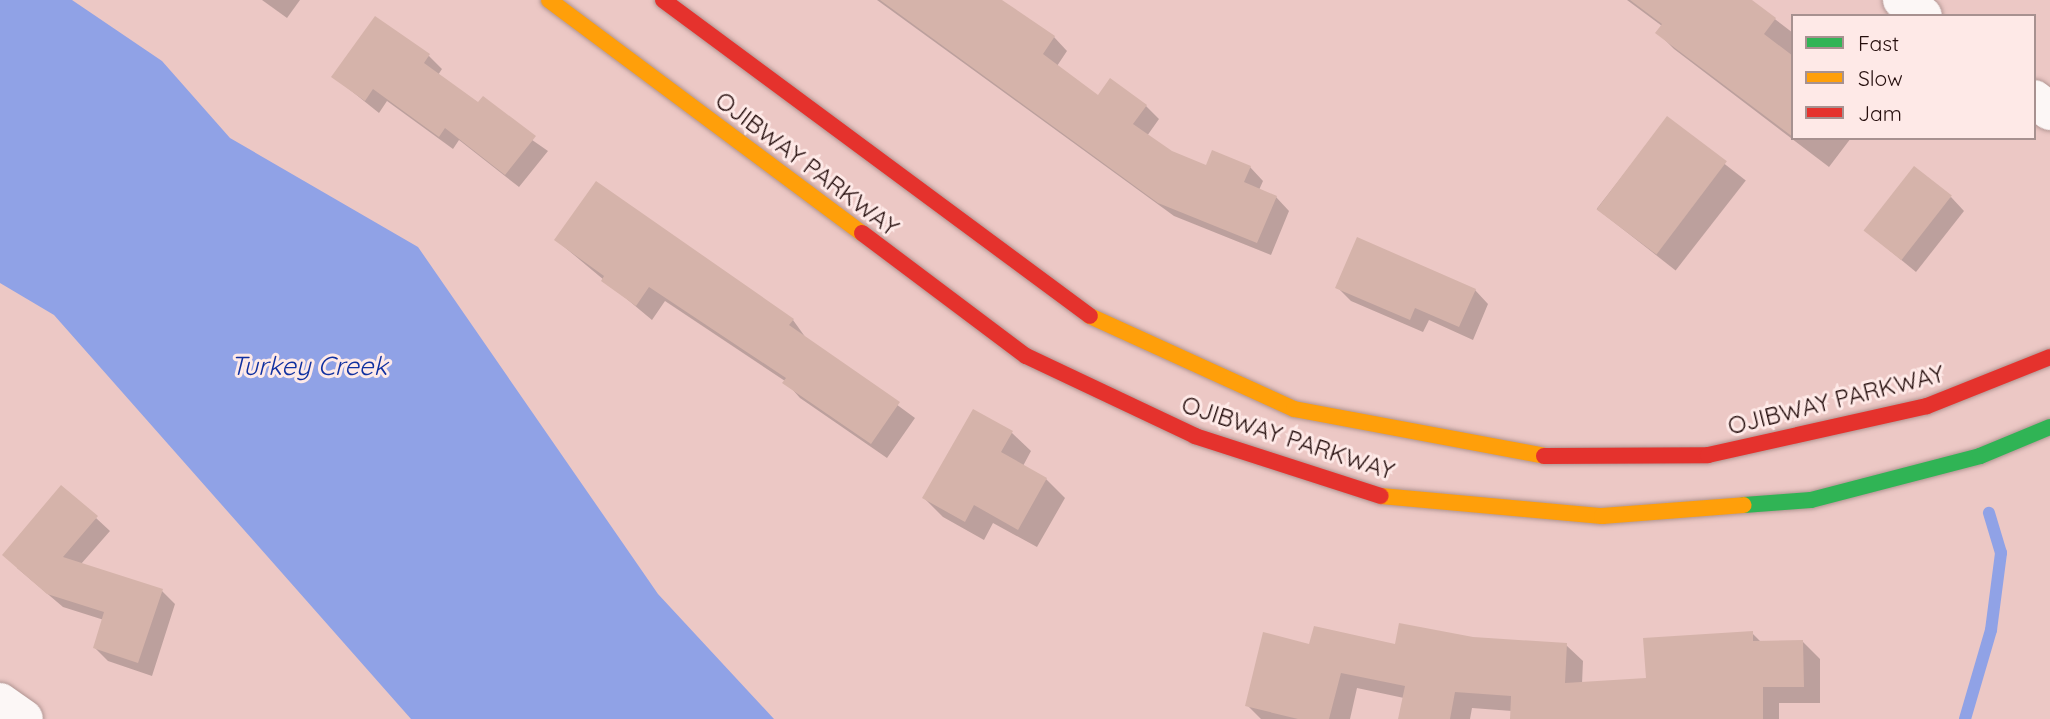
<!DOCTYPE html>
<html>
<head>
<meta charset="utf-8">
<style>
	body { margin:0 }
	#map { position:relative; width:2050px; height:719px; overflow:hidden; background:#ecc8c5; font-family:Quicksand,sans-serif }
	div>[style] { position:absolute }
	.water>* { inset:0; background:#90a2e6 }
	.shadow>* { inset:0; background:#0003; transform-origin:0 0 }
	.stream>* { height:12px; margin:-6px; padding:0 6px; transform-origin:6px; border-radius:6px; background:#90a2e6 }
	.building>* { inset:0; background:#d5b3aa; transform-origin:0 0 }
	.roads { filter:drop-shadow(0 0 2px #b09491) drop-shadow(0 0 2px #b09491) }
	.street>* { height:38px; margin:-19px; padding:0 19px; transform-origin:19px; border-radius:19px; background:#fcf7f6 }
	.fast>* { height:16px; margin:-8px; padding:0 8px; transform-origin:8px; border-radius:8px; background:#30b455 }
	.slow>* { height:16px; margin:-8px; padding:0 8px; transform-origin:8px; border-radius:8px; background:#ff9f0a }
	.jam>* { height:16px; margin:-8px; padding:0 8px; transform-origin:8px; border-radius:8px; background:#e5322d }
	span { translate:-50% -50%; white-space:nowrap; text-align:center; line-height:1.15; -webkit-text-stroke:6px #fee9e7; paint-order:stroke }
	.street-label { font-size:24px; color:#250e0d }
	.water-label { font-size:26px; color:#1030a0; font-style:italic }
	.legend { position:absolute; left:1791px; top:14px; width:245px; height:126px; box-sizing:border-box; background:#fee9e7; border:2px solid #a79190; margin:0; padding:9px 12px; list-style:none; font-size:21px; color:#250e0d }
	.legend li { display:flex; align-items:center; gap:14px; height:35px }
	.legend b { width:35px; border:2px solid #a79190 }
</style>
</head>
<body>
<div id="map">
	<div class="water">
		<div style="clip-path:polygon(0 0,72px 0,162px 61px,230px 138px,418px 247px,658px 594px,774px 719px,411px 719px,54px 315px,0 283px)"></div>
	</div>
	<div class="shadow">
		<div style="clip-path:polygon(262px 0,300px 0,287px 18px)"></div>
		<div style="clip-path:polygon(877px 0,999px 0,1054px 37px,1067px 51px,1057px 66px,1099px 97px,1146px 106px,1159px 119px,1147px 136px,1171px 153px,1207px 167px,1250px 167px,1263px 181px,1259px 190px,1276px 197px,1289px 211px,1271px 255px,1174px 216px)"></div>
		<div style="clip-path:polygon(1627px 0,1750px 0,1793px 33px,1793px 138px,1851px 138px,1829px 167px,1674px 49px,1657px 32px,1662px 26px)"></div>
		<div style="clip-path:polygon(429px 56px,442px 69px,438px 75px,548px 151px,519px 187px,459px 140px,453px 149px,387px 101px,379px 113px,334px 77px)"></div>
		<div style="left:1667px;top:119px;width:100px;height:114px;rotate:38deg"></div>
		<div style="clip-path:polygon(1951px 197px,1964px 211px,1916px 272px,1866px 231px)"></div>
		<div style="clip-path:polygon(556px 240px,793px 320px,806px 338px,915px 418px,887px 458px,800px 398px,785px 381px,665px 301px,652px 320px)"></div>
		<div style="clip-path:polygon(1337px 287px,1475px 290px,1488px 304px,1473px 340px,1429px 320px,1423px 332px,1351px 301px)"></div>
		<div style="clip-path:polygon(974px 411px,1012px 433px,1031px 451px,1023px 466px,1046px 479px,1065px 498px,1037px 547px,993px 523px,984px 540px,943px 517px,924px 498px)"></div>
		<div style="clip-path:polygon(96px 518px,110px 531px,81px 564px,162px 591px,175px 604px,152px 676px,108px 661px,95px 648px,104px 620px,63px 607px,17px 568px)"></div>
		<div style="clip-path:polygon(1752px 633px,1762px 643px,1803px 642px,1820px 659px,1820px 703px,1779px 703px,1779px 719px,1511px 719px,1512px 711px,1472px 708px,1470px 719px,1400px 719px,1404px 698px,1357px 688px,1350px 719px,1261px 719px,1247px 705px,1310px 646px,1396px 646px,1473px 639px,1566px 645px,1583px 661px,1582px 684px,1648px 680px)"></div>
	</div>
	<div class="stream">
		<div style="left:1965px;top:719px;width:93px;rotate:-73.7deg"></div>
		<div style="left:1991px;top:630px;width:78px;rotate:-82.6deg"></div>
		<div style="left:2001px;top:553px;width:42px;rotate:-106.7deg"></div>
	</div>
	<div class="building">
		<div style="clip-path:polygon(880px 0,1002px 0,1055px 36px,1043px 54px,1098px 95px,1110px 78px,1147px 105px,1133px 124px,1172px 151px,1206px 165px,1212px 150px,1251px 166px,1244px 182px,1277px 196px,1257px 243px,1158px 203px)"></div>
		<div style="clip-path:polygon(1630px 0,1752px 0,1776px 18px,1764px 34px,1793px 56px,1793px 137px,1655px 33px,1662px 24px)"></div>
		<div style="clip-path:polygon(375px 16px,430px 54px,424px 63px,478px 102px,483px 96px,536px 136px,505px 175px,445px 128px,439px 137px,373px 89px,365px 101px,331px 77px)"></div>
		<div style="left:1667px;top:116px;width:75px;height:117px;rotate:37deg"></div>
		<div style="left:1914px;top:166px;width:48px;height:82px;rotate:38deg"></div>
		<div style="clip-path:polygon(596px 181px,794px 319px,789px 325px,900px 402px,871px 444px,782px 383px,786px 378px,649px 287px,636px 306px,601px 281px,604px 276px,554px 240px)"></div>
		<div style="clip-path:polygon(1357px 237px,1476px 289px,1459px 327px,1415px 308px,1410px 320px,1335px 288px)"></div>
		<div style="clip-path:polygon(973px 409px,1013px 431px,1001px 452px,1047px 478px,1018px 530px,974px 505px,965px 522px,922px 498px)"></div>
		<div style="clip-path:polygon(61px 485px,98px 516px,63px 557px,163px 589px,138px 663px,93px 648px,104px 612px,47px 594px,2px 555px)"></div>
		<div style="clip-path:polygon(1399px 623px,1473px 637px,1567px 643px,1565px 683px,1646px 678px,1643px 638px,1753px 631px,1753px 641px,1803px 640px,1804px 687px,1763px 687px,1763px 719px,1510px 719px,1511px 696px,1455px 692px,1450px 719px,1398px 719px,1405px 686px,1341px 673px,1329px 719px,1298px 719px,1245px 706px,1263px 632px,1309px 644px,1314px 626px,1395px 644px)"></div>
	</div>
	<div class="roads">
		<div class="street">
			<div style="left:1902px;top:0;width:26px;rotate:37deg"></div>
			<div style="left:2034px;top:99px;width:20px;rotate:37deg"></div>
			<div style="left:0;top:702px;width:29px;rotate:35deg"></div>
		</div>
		<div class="fast">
			<div style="left:1744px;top:505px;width:67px;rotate:-4.3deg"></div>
			<div style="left:1811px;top:500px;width:175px;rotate:-14.6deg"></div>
			<div style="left:1980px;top:456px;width:76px;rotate:-22.5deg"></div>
		</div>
		<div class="slow">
			<div style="left:549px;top:0;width:390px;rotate:36.7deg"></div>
			<div style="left:1090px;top:316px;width:224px;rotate:24.5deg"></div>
			<div style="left:1294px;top:409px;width:254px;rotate:10.6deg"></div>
			<div style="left:1381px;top:496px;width:222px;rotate:5.2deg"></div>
			<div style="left:1602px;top:516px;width:142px;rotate:-4.4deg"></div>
		</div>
		<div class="jam">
			<div style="left:663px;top:0;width:531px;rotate:36.5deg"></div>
			<div style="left:862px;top:233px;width:205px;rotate:36.9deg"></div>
			<div style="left:1026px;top:356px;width:187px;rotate:25.3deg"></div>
			<div style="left:1195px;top:436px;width:195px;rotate:17.9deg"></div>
			<div style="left:1544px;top:456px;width:164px;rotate:-0.3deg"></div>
			<div style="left:1708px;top:455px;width:224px;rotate:-12.6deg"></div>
			<div style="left:1927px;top:406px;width:132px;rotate:-21.7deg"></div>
		</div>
	</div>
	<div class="street-label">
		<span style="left:807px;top:164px;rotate:37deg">OJIBWAY PARKWAY</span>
		<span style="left:1836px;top:400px;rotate:-14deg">OJIBWAY PARKWAY</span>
		<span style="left:1288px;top:438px;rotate:18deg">OJIBWAY PARKWAY</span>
	</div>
	<div class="water-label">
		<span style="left:309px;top:366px">Turkey Creek</span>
	</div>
	<ul class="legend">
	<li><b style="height:9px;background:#30b455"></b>Fast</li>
	<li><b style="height:9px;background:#ff9f0a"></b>Slow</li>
	<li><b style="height:9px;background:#e5322d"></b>Jam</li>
	</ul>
</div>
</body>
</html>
